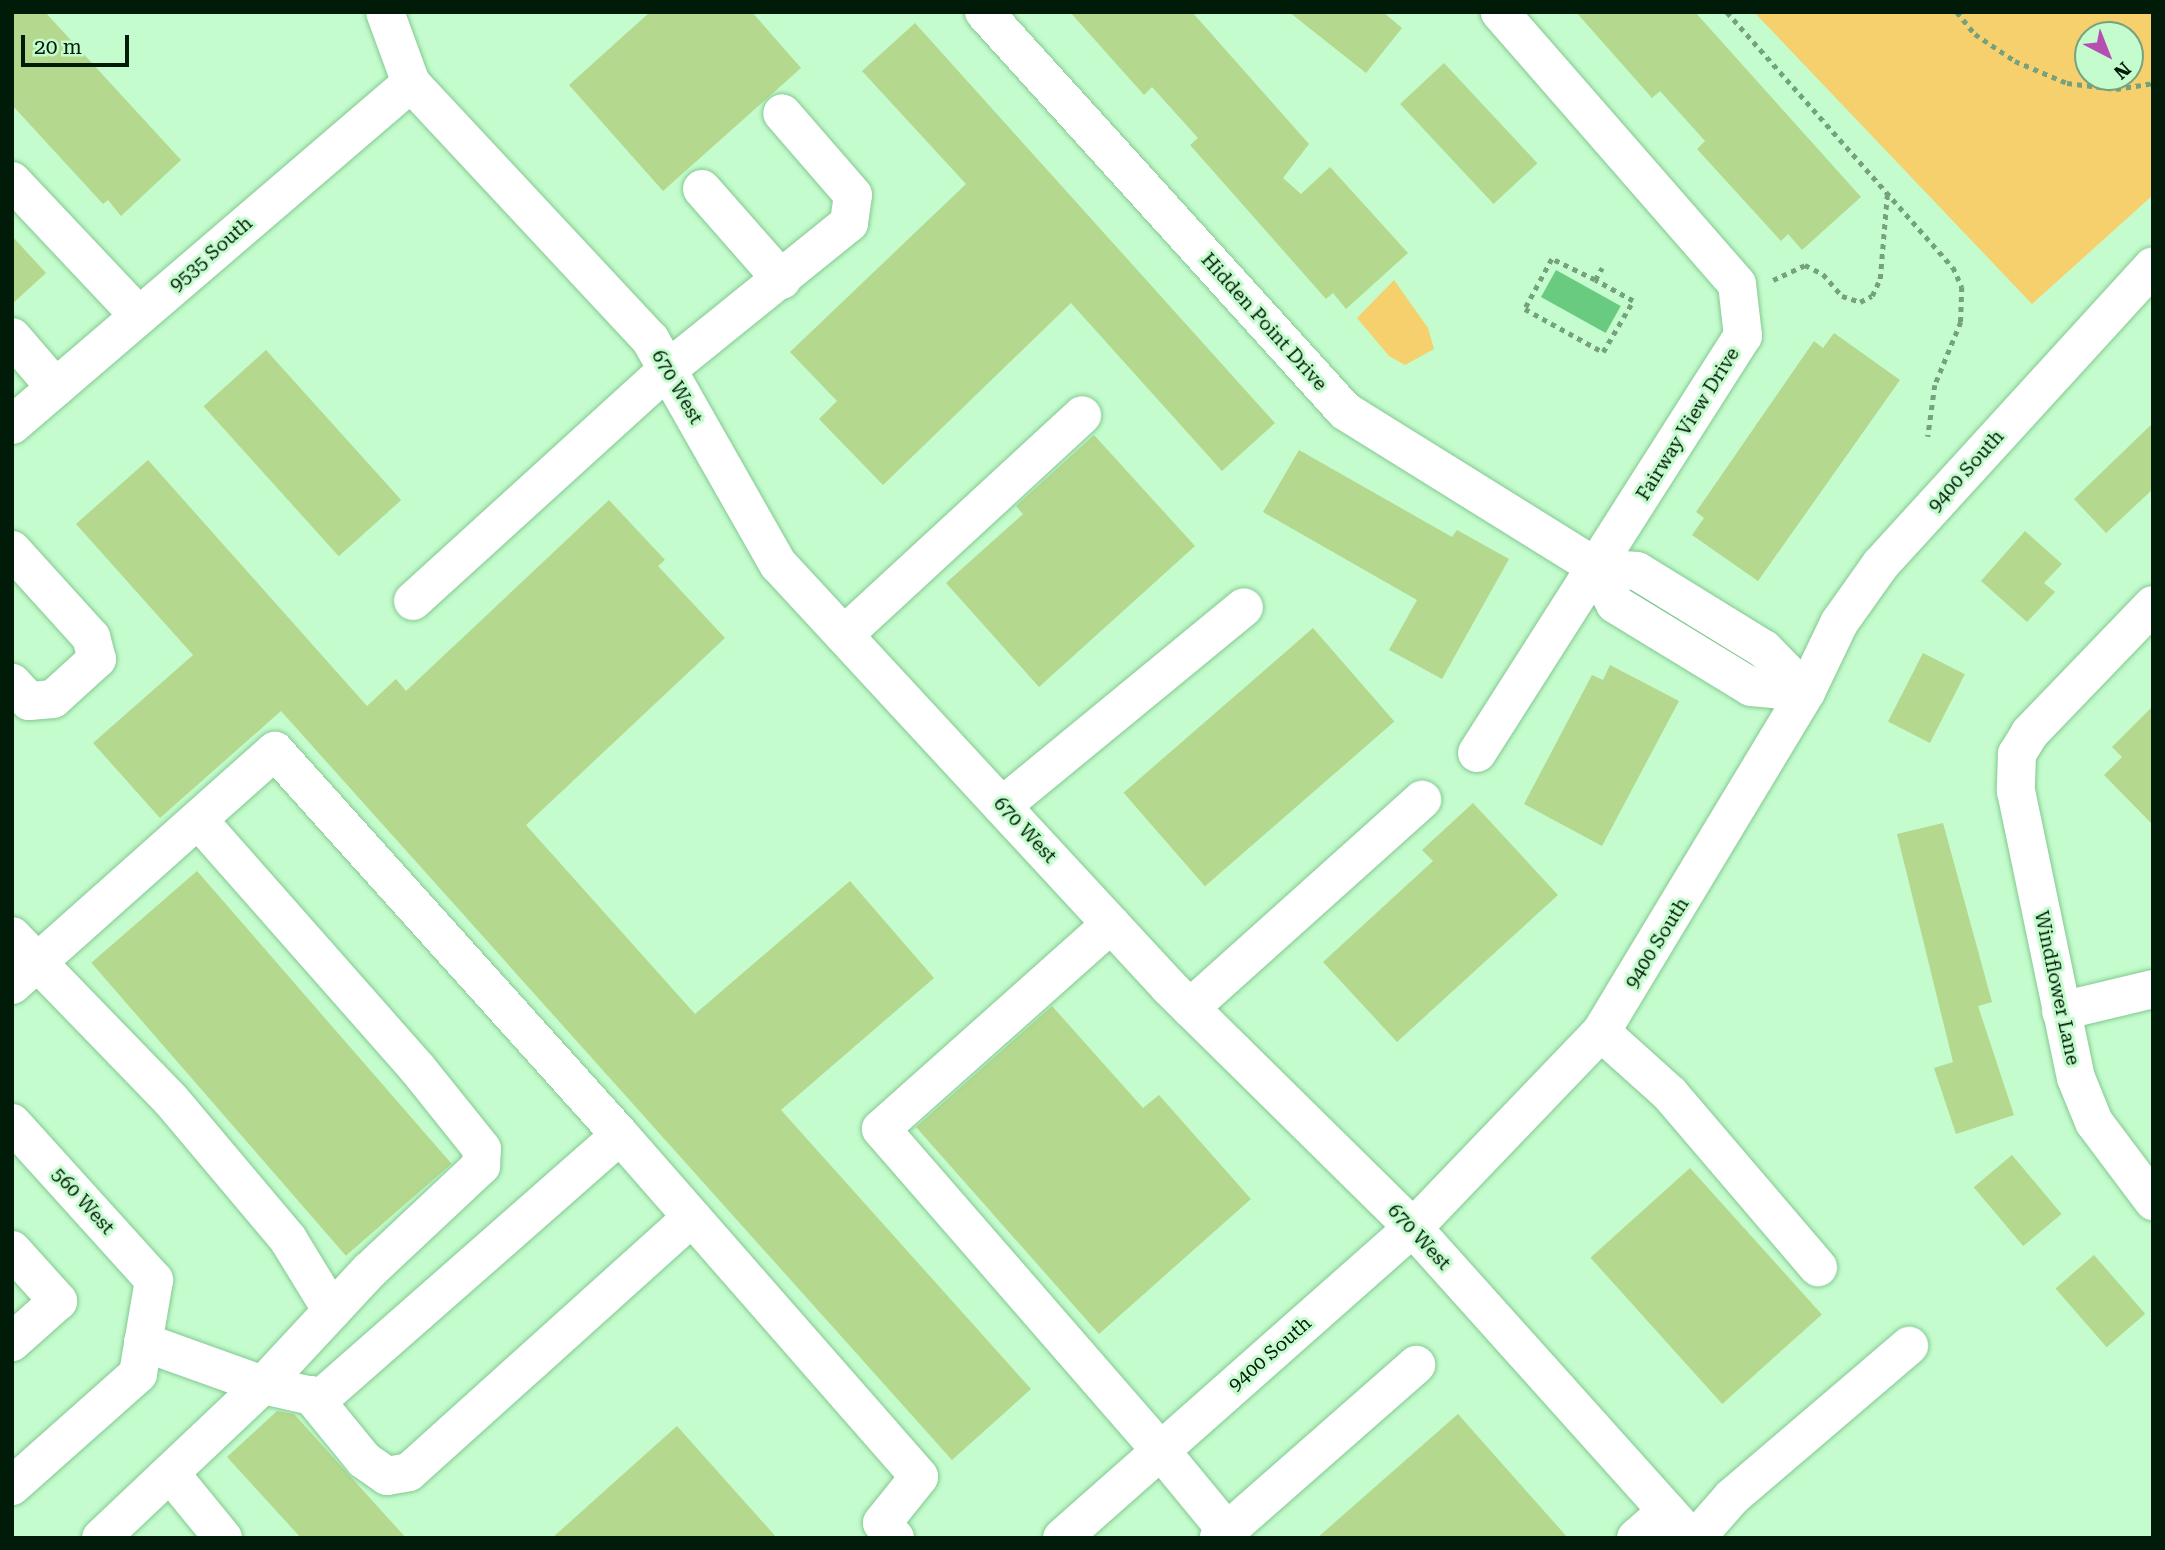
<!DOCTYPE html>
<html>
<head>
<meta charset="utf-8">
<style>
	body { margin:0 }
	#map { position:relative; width:2165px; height:1550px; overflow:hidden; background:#c4fccd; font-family:"Roboto Serif",serif }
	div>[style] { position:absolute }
	.green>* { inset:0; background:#f5d06d }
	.water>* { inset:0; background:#69cb80; transform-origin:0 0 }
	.building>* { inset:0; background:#b4d88e; transform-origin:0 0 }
	.path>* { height:4.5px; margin-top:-2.25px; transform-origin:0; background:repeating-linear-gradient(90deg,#75a17d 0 5px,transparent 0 10px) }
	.roads { filter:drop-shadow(0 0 2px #83c891) drop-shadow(0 0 2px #83c891) }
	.minor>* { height:38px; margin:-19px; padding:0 19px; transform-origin:19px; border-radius:19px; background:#fff }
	span { translate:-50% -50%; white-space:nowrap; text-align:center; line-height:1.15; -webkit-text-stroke:6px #c4fccd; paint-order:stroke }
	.street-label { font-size:19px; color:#001b07 }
	.frame { position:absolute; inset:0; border:14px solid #001b07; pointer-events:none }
	.north { position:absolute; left:2074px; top:21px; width:70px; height:70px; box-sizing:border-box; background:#c4fccd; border:2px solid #76a27e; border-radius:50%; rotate:138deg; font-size:19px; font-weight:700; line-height:28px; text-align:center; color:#001b07 }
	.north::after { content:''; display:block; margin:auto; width:24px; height:32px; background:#b74fb2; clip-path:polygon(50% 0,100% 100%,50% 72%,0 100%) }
	.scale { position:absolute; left:21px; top:35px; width:108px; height:32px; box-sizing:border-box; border:4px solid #001b07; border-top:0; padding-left:9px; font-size:21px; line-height:24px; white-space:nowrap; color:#001b07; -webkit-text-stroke:5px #c4fccd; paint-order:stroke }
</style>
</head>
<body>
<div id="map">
	<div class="green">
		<div style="clip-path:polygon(evenodd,1754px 12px,2153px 12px,2153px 195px,2032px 304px,1754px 12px,2088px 35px,2130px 35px,2130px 77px,2088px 77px,2088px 35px)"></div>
		<div style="clip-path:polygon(1394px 280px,1428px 328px,1434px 349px,1405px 365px,1389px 356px,1357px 318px)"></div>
	</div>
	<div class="water">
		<div style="left:1556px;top:270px;width:74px;height:31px;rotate:29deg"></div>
	</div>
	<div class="building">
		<div style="clip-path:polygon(12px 12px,45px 12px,181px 160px,121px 216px,108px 200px,103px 204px,12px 105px)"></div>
		<div style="clip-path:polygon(650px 12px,752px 12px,801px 68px,663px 191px,569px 85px)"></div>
		<div style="clip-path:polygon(1070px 12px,1192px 12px,1309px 144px,1283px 178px,1301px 194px,1330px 167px,1408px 253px,1346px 309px,1333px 293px,1326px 299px,1190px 145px,1198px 138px,1152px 87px,1144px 95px)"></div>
		<div style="clip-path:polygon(1289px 12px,1383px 12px,1402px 28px,1366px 73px)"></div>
		<div style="clip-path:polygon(1576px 12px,1695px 12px,1861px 197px,1802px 250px,1788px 234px,1781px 241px,1697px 149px,1705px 141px,1660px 91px,1652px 98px)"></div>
		<div style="clip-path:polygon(915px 23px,1275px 423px,1222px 471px,1071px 303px,883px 485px,819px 419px,837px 401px,790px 352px,966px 184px,862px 71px)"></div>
		<div style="left:1444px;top:63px;width:137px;height:60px;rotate:47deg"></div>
		<div style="clip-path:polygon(12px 236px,46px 273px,12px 304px)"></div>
		<div style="clip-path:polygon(1834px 333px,1900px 380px,1758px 581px,1692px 535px,1704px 518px,1696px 512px,1814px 341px,1823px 348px)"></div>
		<div style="left:266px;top:350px;width:202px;height:84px;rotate:48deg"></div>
		<div style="clip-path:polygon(2153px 423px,2153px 489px,2106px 533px,2074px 499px)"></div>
		<div style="clip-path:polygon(1094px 435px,1195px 546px,1039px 687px,946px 583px,1023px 514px,1016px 506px)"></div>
		<div style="clip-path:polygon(1299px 450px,1452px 537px,1457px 530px,1509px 559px,1442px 679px,1389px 650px,1417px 600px,1263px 512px)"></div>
		<div style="clip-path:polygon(148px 460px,367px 706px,396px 679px,406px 691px,609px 500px,665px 560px,658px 566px,725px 638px,526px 825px,695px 1014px,850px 881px,934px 978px,781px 1110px,1031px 1389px,952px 1460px,281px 711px,160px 818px,93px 743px,193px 655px,76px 524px)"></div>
		<div style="clip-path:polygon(2025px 531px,2062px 564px,2044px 583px,2055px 592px,2027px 622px,1981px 581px)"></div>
		<div style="left:1313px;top:628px;width:124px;height:251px;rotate:49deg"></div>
		<div style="left:1923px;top:653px;width:47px;height:77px;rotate:27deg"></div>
		<div style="clip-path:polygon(1610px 665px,1679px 701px,1602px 846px,1524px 804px,1592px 675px,1603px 680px)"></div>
		<div style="clip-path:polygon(2153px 706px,2153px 825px,2104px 775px,2122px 757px,2112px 747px)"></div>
		<div style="clip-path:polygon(1473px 803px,1558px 895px,1397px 1042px,1323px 962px,1433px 861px,1422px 850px)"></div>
		<div style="clip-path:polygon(1943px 823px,1992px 1002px,1978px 1006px,2014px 1115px,1956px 1134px,1934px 1068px,1953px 1062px,1897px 834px)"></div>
		<div style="left:197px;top:871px;width:388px;height:140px;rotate:49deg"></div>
		<div style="clip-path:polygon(1052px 1006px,1143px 1108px,1159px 1095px,1251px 1199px,1099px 1334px,916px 1127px)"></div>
		<div style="left:2012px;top:1155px;width:77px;height:50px;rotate:50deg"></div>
		<div style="left:1690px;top:1168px;width:197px;height:134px;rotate:48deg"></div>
		<div style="left:2094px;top:1255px;width:78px;height:51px;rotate:49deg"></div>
		<div style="clip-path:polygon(277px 1411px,294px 1414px,406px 1538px,301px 1538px,227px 1457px)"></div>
		<div style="clip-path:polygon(1458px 1414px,1568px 1538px,1317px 1538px)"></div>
		<div style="clip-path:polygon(677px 1426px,777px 1538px,552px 1538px)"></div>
	</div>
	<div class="path">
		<div style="left:1727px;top:12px;width:341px;rotate:48.5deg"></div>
		<div style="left:1953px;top:267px;width:22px;rotate:66deg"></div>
		<div style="left:1962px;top:287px;width:35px;rotate:92deg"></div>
		<div style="left:1961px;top:322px;width:68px;rotate:112.4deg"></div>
		<div style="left:1935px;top:385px;width:52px;rotate:97.7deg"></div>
		<div style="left:1957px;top:12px;width:28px;rotate:51deg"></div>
		<div style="left:1975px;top:34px;width:48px;rotate:34deg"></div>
		<div style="left:2015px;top:61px;width:56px;rotate:22.9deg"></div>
		<div style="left:2067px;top:83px;width:49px;rotate:7deg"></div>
		<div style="left:2116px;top:89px;width:37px;rotate:-9deg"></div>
		<div style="left:1595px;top:280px;width:48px;rotate:-154deg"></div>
		<div style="left:1552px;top:259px;width:57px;rotate:118.4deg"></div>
		<div style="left:1525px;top:309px;width:89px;rotate:28.9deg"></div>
		<div style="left:1603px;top:352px;width:59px;rotate:-59.5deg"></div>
		<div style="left:1633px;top:301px;width:43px;rotate:-151.1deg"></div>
		<div style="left:1595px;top:280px;width:14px;rotate:-60deg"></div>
		<div style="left:1773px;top:280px;width:35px;rotate:-25deg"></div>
		<div style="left:1805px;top:265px;width:20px;rotate:27deg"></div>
		<div style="left:1823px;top:274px;width:29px;rotate:49deg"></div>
		<div style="left:1842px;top:296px;width:19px;rotate:18deg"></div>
		<div style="left:1860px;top:302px;width:13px;rotate:-27deg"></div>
		<div style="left:1872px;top:296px;width:19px;rotate:-65deg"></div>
		<div style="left:1880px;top:279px;width:84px;rotate:-85.2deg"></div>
	</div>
	<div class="roads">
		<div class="minor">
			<div style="left:385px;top:12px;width:76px;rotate:69.9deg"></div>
			<div style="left:411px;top:83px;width:350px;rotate:47deg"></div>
			<div style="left:650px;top:339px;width:259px;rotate:60.4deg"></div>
			<div style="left:778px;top:564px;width:576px;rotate:47.25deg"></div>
			<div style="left:1169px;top:987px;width:343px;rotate:44.6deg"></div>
			<div style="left:1413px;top:1228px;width:416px;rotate:48.1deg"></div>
			<div style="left:984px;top:12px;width:538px;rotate:47.86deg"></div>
			<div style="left:1345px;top:411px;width:297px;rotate:31.9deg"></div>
			<div style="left:1597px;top:568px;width:40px;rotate:4.3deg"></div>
			<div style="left:1637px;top:571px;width:149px;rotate:31.6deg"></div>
			<div style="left:1764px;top:649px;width:60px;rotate:45.7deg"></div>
			<div style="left:12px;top:181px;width:185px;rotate:46.7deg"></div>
			<div style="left:702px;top:189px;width:121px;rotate:48.7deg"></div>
			<div style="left:12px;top:337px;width:67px;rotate:49.2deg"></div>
			<div style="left:12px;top:425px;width:526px;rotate:-40.6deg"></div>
			<div style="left:12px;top:550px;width:118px;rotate:47.8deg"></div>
			<div style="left:91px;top:637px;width:23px;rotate:75deg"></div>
			<div style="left:97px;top:659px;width:59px;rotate:137.7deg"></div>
			<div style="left:53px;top:699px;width:24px;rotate:175deg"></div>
			<div style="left:29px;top:701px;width:25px;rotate:-133deg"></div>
			<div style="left:1597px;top:568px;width:40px;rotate:63.4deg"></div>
			<div style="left:1615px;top:604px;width:159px;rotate:31.4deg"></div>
			<div style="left:1751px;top:687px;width:55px;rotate:5.2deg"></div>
			<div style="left:413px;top:601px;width:343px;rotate:-42.3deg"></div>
			<div style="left:667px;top:370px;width:234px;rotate:-38.9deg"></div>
			<div style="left:849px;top:223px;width:28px;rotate:-82deg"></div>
			<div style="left:853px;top:195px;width:108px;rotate:-130.9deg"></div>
			<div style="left:2153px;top:605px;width:178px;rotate:133.9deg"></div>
			<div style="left:2030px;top:733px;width:25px;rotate:122deg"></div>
			<div style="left:2017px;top:754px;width:37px;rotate:92deg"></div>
			<div style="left:2016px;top:791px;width:293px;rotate:78.2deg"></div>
			<div style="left:2076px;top:1078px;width:48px;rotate:67.8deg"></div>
			<div style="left:2094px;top:1122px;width:99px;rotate:53.2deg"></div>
			<div style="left:844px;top:635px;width:324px;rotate:-42.7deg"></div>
			<div style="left:1477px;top:753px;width:495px;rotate:-57.5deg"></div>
			<div style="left:1743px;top:336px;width:52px;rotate:-96.6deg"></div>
			<div style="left:1737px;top:284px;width:361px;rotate:-131.1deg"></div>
			<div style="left:1002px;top:806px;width:313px;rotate:-39.4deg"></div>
			<div style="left:1111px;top:924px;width:308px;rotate:138.3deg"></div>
			<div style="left:881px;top:1129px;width:427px;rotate:49deg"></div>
			<div style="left:1161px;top:1451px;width:104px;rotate:50.5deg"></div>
			<div style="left:1227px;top:1531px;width:11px;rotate:139deg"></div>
			<div style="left:12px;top:936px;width:228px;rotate:45.9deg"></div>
			<div style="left:171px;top:1100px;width:182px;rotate:49.9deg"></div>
			<div style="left:288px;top:1239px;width:84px;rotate:58.6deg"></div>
			<div style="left:12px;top:985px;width:352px;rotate:-41.7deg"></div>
			<div style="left:275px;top:751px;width:516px;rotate:48.06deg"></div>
			<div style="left:1190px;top:1008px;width:312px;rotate:-41.9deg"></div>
			<div style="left:2061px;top:1011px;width:95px;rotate:-13.4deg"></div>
			<div style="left:1601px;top:1032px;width:93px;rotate:41.9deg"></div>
			<div style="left:1670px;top:1094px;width:228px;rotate:49.5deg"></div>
			<div style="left:12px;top:1123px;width:212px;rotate:47.9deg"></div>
			<div style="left:154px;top:1280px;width:95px;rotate:99.7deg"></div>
			<div style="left:138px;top:1374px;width:169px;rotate:138.4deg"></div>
			<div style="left:12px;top:1250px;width:69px;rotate:48deg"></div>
			<div style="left:58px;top:1301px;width:62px;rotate:138.3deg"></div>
			<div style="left:143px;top:1342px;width:127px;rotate:19.7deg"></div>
			<div style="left:263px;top:1385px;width:59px;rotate:12.6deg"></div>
			<div style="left:321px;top:1398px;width:398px;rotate:-41.3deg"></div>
			<div style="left:620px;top:1135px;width:454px;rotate:48.8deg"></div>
			<div style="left:919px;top:1477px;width:59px;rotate:128.8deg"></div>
			<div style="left:882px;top:1523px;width:20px;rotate:49deg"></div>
			<div style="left:311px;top:1395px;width:84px;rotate:50.8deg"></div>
			<div style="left:364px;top:1460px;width:28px;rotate:35deg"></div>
			<div style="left:387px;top:1476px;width:22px;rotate:-10deg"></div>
			<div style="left:409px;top:1472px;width:380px;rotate:-42deg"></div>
			<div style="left:170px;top:1473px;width:84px;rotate:50.8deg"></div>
			<div style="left:1227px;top:1531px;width:252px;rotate:-41.3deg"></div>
			<div style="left:101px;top:1538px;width:223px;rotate:-43.4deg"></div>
			<div style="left:263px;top:1385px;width:156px;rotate:-47.1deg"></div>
			<div style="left:369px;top:1271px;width:154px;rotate:-43.2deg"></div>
			<div style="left:481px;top:1166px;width:17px;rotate:-87deg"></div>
			<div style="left:482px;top:1149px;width:104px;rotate:-128.7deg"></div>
			<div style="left:417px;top:1068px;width:331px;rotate:-131.4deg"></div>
			<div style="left:1062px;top:1538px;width:468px;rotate:-41.5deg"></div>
			<div style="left:1413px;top:1228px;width:272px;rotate:-46.2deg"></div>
			<div style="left:1601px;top:1032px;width:397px;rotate:-58.9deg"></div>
			<div style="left:1806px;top:692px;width:76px;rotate:-64.4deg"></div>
			<div style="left:1839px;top:623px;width:72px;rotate:-54.6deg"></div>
			<div style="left:1881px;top:564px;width:403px;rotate:-47.6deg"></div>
			<div style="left:1636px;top:1538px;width:41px;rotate:-41.1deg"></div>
			<div style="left:1696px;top:1538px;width:55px;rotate:-48.7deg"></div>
			<div style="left:1732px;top:1497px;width:233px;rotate:-40.5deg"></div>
		</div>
	</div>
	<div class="street-label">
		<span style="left:211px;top:254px;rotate:-41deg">9535 South</span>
		<span style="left:1264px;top:322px;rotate:48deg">Hidden Point Drive</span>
		<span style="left:677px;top:387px;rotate:60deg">670 West</span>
		<span style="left:1688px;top:424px;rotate:-58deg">Fairway View Drive</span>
		<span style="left:1966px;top:471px;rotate:-48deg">9400 South</span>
		<span style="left:1025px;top:830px;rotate:47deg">670 West</span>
		<span style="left:1657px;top:943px;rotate:-58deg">9400 South</span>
		<span style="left:2057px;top:988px;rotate:78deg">Windflower Lane</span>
		<span style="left:83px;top:1201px;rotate:48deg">560 West</span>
		<span style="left:1419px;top:1237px;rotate:47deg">670 West</span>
		<span style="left:1270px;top:1354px;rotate:-41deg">9400 South</span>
	</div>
	<div class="frame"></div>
	<div class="north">N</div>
	<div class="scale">20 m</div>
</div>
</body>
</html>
